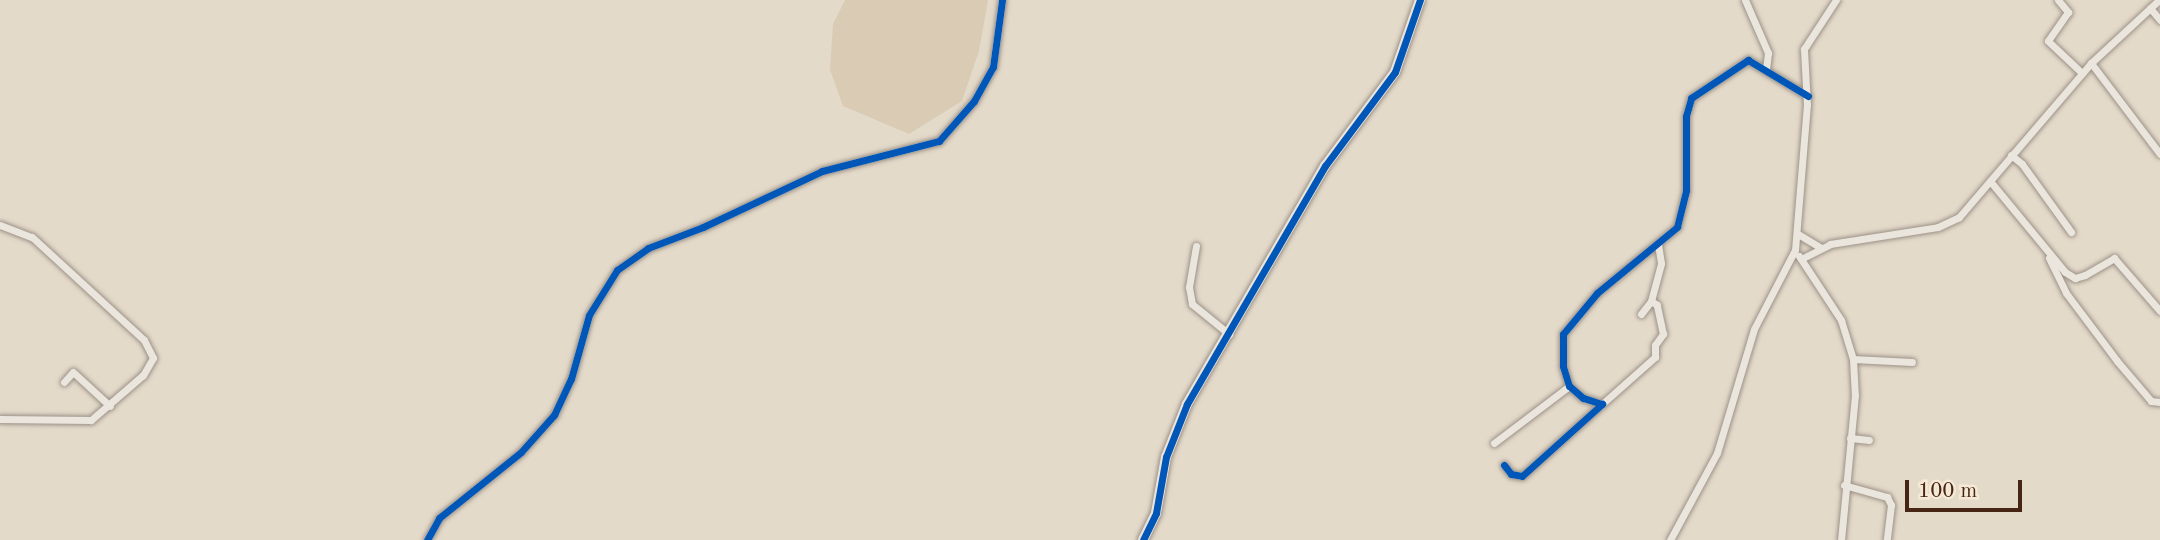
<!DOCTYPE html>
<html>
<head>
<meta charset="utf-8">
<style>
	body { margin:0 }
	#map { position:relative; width:2160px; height:540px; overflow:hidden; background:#e4daca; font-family:"Old Standard TT",serif }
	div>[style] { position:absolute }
	.green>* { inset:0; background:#dacbb5 }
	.roads { filter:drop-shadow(0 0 2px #9c9287) drop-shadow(0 0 2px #9c9287) }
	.street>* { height:7px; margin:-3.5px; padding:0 3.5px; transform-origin:3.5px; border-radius:3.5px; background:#eae5dd }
	.secondary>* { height:10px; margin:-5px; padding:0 5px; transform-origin:5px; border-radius:5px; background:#eae5dd }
	.cycleway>* { height:7px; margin:-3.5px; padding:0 3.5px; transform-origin:3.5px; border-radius:3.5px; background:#0057b8 }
	span { translate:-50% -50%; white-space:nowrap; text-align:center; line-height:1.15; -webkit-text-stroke:6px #f5e9d6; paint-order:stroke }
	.scale { position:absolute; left:1905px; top:480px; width:117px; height:32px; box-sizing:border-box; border:4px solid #472515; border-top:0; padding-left:9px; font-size:21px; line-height:24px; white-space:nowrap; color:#472515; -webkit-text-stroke:5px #f5e9d6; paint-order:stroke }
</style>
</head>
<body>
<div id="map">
	<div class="green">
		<div style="clip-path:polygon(845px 0,988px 0,979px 51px,962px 101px,909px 134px,843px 106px,830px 70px,833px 24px)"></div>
	</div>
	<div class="roads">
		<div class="street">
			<div style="left:1745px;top:0;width:58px;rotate:66.5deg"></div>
			<div style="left:1768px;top:53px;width:16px;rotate:97deg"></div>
			<div style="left:2058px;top:0;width:16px;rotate:50deg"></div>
			<div style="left:2068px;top:12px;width:35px;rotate:125deg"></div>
			<div style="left:2048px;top:41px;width:47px;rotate:43.3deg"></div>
			<div style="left:2150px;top:8px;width:16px;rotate:50deg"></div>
			<div style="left:2091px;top:63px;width:114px;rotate:52.8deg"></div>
			<div style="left:2011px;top:155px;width:14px;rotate:39deg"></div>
			<div style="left:2022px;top:164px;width:84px;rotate:54.2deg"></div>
			<div style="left:1990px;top:181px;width:118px;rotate:50.5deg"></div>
			<div style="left:2065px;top:272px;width:12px;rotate:31deg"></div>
			<div style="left:2075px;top:278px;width:10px;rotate:-17deg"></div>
			<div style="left:2085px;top:275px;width:34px;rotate:-30deg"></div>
			<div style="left:2114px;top:258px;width:70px;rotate:49deg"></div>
			<div style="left:0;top:225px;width:34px;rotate:21deg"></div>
			<div style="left:32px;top:237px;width:152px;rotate:42.6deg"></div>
			<div style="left:144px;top:340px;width:20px;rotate:63deg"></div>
			<div style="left:153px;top:358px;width:20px;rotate:120deg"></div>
			<div style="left:143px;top:375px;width:69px;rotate:139.1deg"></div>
			<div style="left:91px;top:420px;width:91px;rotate:-179.4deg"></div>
			<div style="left:1798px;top:234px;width:26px;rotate:31deg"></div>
			<div style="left:1196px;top:246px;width:42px;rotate:99.7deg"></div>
			<div style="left:1189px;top:287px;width:17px;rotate:80deg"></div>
			<div style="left:1192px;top:304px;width:48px;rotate:39deg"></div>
			<div style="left:1799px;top:256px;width:77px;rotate:56.7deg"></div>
			<div style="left:1841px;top:320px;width:41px;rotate:72.9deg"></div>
			<div style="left:1853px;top:359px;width:36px;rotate:87deg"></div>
			<div style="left:1855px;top:395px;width:146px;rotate:95.5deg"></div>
			<div style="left:2049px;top:258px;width:39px;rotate:64deg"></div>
			<div style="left:2066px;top:293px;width:85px;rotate:53.1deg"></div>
			<div style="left:2117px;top:361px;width:52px;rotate:49.6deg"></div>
			<div style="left:2151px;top:401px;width:9px;rotate:6deg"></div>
			<div style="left:1801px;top:259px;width:33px;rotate:-27deg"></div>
			<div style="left:1830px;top:244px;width:109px;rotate:-8.9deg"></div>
			<div style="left:1938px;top:227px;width:23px;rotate:-25deg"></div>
			<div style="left:1959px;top:217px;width:203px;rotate:-49.4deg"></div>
			<div style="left:2091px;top:63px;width:93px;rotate:-42.8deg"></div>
			<div style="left:1641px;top:314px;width:16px;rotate:-52deg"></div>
			<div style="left:1853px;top:359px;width:59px;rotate:2.9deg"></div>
			<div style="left:64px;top:382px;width:13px;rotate:-48deg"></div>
			<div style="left:73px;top:372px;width:50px;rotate:42.6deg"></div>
			<div style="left:1602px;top:404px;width:71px;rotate:-41.6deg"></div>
			<div style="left:1655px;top:357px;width:12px;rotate:-90deg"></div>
			<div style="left:1655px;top:345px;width:14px;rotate:-54deg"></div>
			<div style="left:1663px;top:334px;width:30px;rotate:-102deg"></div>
			<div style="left:1657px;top:305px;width:7px;rotate:-146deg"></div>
			<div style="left:1651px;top:301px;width:39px;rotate:-75deg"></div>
			<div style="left:1661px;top:263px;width:19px;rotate:-99deg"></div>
			<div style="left:1850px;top:438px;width:19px;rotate:6deg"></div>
			<div style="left:1494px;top:443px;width:94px;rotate:-37.2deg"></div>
			<div style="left:1504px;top:465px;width:11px;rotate:52deg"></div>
			<div style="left:1511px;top:474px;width:11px;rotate:10deg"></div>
			<div style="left:1522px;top:476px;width:108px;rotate:-42deg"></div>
			<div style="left:1602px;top:404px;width:20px;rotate:-162deg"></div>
			<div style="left:1583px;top:398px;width:18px;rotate:-139deg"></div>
			<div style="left:1569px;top:386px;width:21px;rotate:-107deg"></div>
			<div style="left:1563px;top:366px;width:32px;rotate:-90deg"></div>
			<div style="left:1563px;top:334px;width:53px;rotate:-50.3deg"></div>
			<div style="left:1597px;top:293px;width:104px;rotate:-39.5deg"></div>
			<div style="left:1677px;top:227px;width:38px;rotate:-76deg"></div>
			<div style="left:1686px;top:190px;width:74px;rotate:-90deg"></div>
			<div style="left:1686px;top:116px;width:19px;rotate:-74deg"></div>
			<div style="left:1691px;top:98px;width:69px;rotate:-33.7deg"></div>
			<div style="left:1748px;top:60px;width:70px;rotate:31deg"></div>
			<div style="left:1844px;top:485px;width:45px;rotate:15.6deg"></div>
			<div style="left:1887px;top:497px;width:9px;rotate:63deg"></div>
			<div style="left:1891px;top:505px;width:35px;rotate:97deg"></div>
			<div style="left:427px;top:540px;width:25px;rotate:-61deg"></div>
			<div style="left:439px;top:518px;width:105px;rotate:-38.8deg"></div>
			<div style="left:521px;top:452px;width:50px;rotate:-48.3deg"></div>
			<div style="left:554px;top:415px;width:40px;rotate:-65deg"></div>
			<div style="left:571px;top:379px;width:66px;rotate:-74.3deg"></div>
			<div style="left:589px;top:315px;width:53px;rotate:-58.1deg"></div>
			<div style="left:617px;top:270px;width:38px;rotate:-35deg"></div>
			<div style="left:648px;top:248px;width:59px;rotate:-20.9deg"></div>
			<div style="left:703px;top:227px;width:132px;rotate:-25.2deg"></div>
			<div style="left:822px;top:171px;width:121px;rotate:-14.4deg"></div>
			<div style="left:939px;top:141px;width:53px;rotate:-48.8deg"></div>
			<div style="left:974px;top:101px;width:39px;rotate:-61deg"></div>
			<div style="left:993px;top:67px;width:68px;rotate:-82.3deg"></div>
			<div style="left:1670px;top:540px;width:99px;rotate:-61.6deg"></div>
			<div style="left:1717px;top:453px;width:129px;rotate:-73.4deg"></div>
			<div style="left:1754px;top:329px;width:89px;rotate:-62.6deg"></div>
			<div style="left:1795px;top:250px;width:145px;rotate:-85.3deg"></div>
			<div style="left:1807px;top:105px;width:56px;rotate:-93.1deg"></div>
			<div style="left:1804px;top:49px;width:59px;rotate:-56.9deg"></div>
		</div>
		<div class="secondary">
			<div style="left:1143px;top:540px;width:30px;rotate:-64deg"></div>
			<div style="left:1156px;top:513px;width:57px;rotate:-79.9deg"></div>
			<div style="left:1166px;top:457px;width:57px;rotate:-68.4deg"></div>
			<div style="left:1187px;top:404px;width:275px;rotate:-59.9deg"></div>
			<div style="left:1325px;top:166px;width:117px;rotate:-53.3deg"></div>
			<div style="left:1395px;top:72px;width:76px;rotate:-70.9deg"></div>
		</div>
	</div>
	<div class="cycleway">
		<div style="left:1504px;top:465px;width:11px;rotate:52deg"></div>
		<div style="left:1511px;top:474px;width:11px;rotate:10deg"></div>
		<div style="left:1522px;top:476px;width:108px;rotate:-42deg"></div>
		<div style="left:1602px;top:404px;width:20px;rotate:-162deg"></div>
		<div style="left:1583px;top:398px;width:18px;rotate:-139deg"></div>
		<div style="left:1569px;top:386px;width:21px;rotate:-107deg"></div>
		<div style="left:1563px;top:366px;width:32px;rotate:-90deg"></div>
		<div style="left:1563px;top:334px;width:53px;rotate:-50.3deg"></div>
		<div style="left:1597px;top:293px;width:104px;rotate:-39.5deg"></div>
		<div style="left:1677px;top:227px;width:38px;rotate:-76deg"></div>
		<div style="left:1686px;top:190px;width:74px;rotate:-90deg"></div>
		<div style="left:1686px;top:116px;width:19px;rotate:-74deg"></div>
		<div style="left:1691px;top:98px;width:69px;rotate:-33.7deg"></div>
		<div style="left:1748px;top:60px;width:70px;rotate:31deg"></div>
		<div style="left:427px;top:540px;width:25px;rotate:-61deg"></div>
		<div style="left:439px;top:518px;width:105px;rotate:-38.8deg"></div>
		<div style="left:521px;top:452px;width:50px;rotate:-48.3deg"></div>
		<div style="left:554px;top:415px;width:40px;rotate:-65deg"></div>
		<div style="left:571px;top:379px;width:66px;rotate:-74.3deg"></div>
		<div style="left:589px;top:315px;width:53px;rotate:-58.1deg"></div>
		<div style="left:617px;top:270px;width:38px;rotate:-35deg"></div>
		<div style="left:648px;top:248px;width:59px;rotate:-20.9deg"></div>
		<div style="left:703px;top:227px;width:132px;rotate:-25.2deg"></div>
		<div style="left:822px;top:171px;width:121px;rotate:-14.4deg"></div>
		<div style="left:939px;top:141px;width:53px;rotate:-48.8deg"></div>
		<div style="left:974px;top:101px;width:39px;rotate:-61deg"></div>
		<div style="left:993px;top:67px;width:68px;rotate:-82.3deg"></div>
		<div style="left:1143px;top:540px;width:30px;rotate:-64deg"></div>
		<div style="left:1156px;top:513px;width:57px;rotate:-79.9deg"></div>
		<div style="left:1166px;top:457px;width:57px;rotate:-68.4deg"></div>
		<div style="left:1187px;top:404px;width:275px;rotate:-59.9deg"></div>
		<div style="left:1325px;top:166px;width:117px;rotate:-53.3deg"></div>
		<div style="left:1395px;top:72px;width:76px;rotate:-70.9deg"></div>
	</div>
	<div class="scale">100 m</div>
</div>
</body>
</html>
